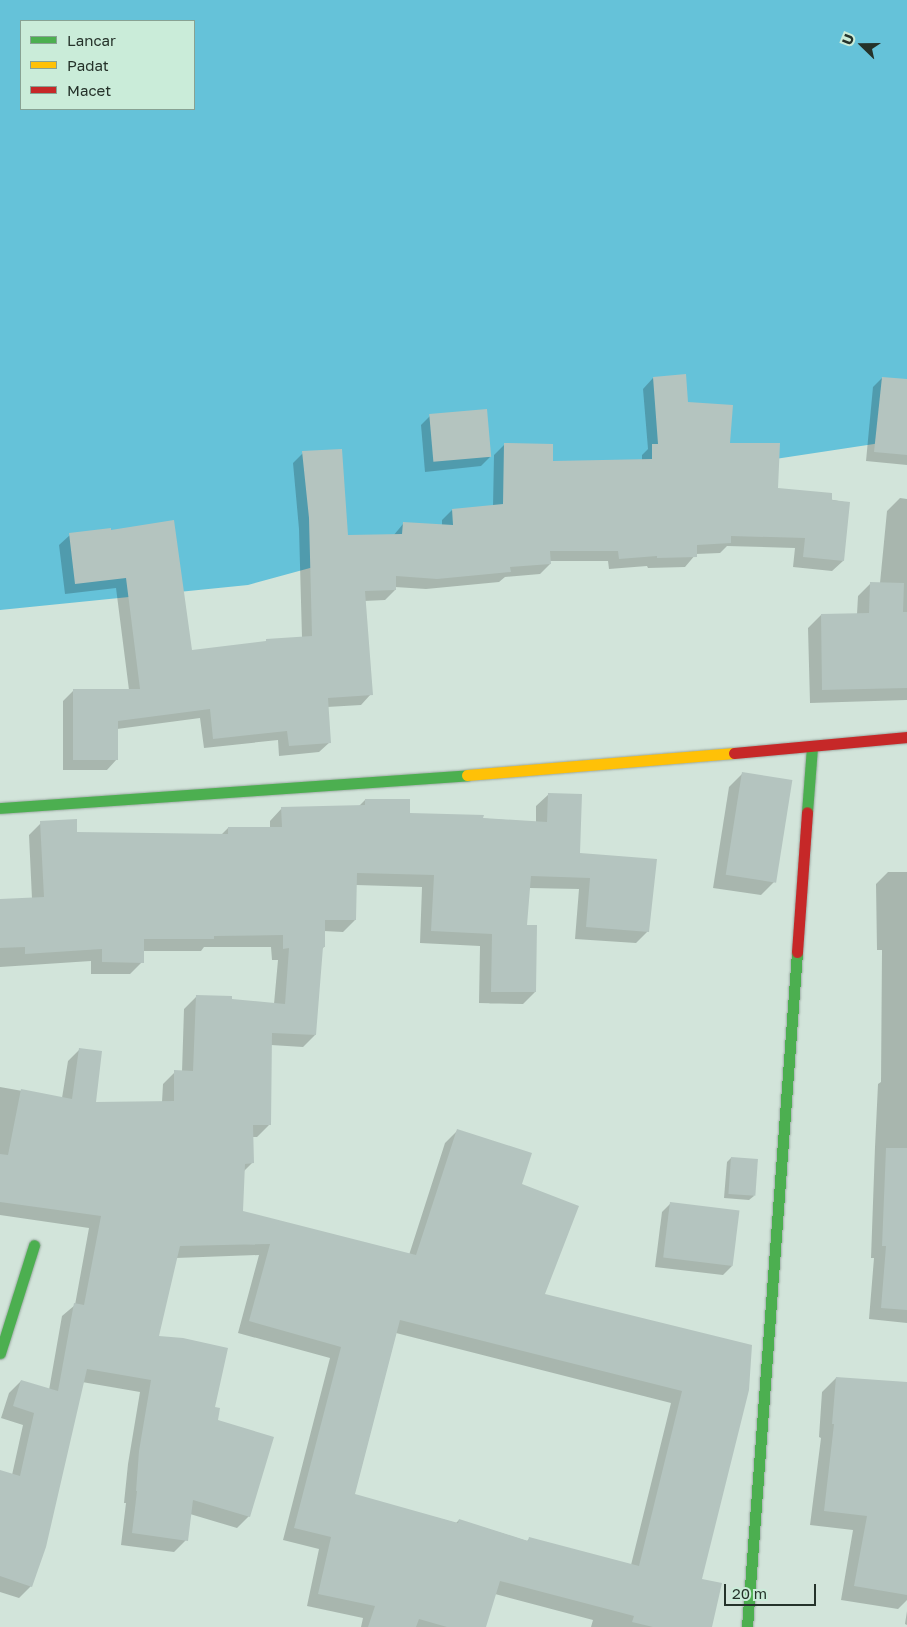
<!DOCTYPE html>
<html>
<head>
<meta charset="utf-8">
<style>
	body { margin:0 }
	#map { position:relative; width:907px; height:1627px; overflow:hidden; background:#d2e4da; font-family:"Golos Text",sans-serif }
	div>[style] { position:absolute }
	.water>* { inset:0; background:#65c2d9 }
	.shadow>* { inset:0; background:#0003 }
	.building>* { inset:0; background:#b4c4bf; transform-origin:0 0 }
	.roads { filter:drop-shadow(0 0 1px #9daba4) drop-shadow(0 0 1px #9daba4) }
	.fast>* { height:11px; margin:-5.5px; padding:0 5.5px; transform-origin:5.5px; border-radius:5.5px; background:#4caf50 }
	.slow>* { height:11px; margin:-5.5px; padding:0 5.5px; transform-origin:5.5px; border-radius:5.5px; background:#ffc107 }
	.jam>* { height:11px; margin:-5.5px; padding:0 5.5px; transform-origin:5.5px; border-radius:5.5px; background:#c62828 }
	span { translate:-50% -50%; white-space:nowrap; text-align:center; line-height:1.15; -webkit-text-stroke:5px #caecd9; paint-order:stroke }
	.legend { position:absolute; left:20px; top:20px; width:175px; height:90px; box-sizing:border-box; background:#caecd9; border:1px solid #88a293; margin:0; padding:6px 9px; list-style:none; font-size:15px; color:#25322a }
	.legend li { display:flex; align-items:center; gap:10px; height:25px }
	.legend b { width:25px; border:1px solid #88a293 }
	.north { position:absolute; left:837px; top:20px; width:50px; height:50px; -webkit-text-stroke:4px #caecd9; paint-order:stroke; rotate:292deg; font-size:14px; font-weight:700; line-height:20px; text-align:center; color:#25322a }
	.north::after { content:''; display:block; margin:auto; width:18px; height:22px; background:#25322a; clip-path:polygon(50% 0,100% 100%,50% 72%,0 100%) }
	.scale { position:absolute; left:724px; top:1584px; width:92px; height:22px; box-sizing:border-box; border:2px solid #25322a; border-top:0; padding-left:6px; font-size:15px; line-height:18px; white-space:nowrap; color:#25322a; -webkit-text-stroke:4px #caecd9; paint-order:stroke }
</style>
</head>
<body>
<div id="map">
	<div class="water">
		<div style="clip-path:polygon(evenodd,0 0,907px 0,907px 439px,625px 482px,248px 585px,0 610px,0 0,21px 21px,194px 21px,194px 109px,21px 109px,21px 21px)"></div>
	</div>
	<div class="shadow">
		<div style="clip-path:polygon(653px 378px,687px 403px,777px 489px,849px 503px,843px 561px,832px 571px,793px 567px,795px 548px,727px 546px,720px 553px,696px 554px,685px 567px,648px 568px,647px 566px,609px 569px,608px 561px,550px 561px,550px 564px,540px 574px,505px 577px,499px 582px,426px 589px,395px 587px,395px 590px,385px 600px,364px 601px,371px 694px,361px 705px,327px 707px,330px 742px,319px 752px,279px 756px,278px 740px,204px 748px,200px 718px,117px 729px,117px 759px,107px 770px,63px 770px,63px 701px,73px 691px,129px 690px,116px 588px,65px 594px,59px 545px,70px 535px,110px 530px,191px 652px,302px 638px,299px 529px,293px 463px,303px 453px,347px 537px,393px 536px,403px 524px,442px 526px,442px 520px,452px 510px,493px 506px,494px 455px,504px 445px,552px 462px,642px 460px,642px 455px,648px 449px,643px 389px)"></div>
		<div style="clip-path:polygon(882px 378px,907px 380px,907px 465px,866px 461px,873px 387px)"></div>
		<div style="clip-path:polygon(430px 416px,490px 457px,481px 466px,425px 472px,421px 425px)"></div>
		<div style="clip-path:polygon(900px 498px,907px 499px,907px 700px,810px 703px,808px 628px,821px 615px,857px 614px,858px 596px,871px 583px,880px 583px,887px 511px)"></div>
		<div style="clip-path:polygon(742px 774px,774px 882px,761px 895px,713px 888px,729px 787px)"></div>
		<div style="clip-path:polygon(evenodd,549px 794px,579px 854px,648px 931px,636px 943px,575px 939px,579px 889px,529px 888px,526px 926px,535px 992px,523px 1004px,479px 1003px,480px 946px,420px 943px,422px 887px,356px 885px,355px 920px,343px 932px,324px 931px,324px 947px,322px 949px,315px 1035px,303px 1047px,271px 1045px,269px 1125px,257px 1137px,252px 1137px,252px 1163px,243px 1172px,242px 1212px,409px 1255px,445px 1143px,457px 1131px,520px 1185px,544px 1295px,751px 1346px,701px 1580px,710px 1627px,591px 1627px,593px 1620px,495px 1594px,485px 1627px,361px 1627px,363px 1618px,307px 1606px,319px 1549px,283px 1540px,330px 1358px,238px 1333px,259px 1255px,176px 1258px,157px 1337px,214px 1408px,249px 1516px,237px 1528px,190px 1514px,186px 1540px,174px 1552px,121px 1545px,126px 1503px,124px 1503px,128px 1464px,140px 1392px,82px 1382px,31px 1586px,19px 1598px,0 1592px,0 1472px,12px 1475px,23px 1425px,1px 1418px,9px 1393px,21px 1381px,49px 1390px,62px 1316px,75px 1305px,89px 1228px,0 1215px,0 1087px,62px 1098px,68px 1061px,80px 1049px,94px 1104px,162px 1102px,163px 1084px,175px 1072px,182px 1072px,184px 1009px,196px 997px,274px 1004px,278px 960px,272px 960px,271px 947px,204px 947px,201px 951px,142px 951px,142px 962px,130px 974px,91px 974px,91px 961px,0 967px,0 900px,32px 899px,29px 835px,41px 823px,76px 833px,221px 835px,228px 828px,270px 828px,270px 821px,282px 808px,359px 806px,365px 800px,409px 814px,536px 822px,536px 806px,549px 794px,396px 1333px,671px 1403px,631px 1565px,529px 1539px,527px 1541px,459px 1520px,456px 1523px,354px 1495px,396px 1333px)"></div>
		<div style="clip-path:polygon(888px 872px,907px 872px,907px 1323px,869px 1319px,874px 1258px,871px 1258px,875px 1147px,878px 1084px,881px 1082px,882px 950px,877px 950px,876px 884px)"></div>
		<div style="clip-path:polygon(731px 1158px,754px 1196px,749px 1200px,724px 1198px,727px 1162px)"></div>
		<div style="clip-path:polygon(671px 1203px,732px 1266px,723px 1275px,655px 1267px,662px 1212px)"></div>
		<div style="clip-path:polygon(836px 1378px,907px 1383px,907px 1600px,898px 1609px,841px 1600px,853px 1530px,810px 1525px,821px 1438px,819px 1437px,822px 1392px)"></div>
		<div style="clip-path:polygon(907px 1611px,907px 1625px,905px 1624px)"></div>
	</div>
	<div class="building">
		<div style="clip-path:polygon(686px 374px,688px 402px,733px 405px,730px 443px,780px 443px,778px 488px,832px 493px,832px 500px,850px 502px,844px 561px,803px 557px,805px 538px,731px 536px,731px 543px,697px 545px,697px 557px,657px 558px,657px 556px,619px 559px,618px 551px,550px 551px,551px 564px,510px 567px,511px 572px,437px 579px,396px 576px,396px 590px,365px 591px,373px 695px,328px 698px,331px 743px,289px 746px,287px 731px,213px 739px,210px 709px,118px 721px,118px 760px,73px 760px,73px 689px,140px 689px,126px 578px,75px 584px,69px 533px,111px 528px,111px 530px,174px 520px,192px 650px,266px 641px,266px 639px,312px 636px,309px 518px,302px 451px,342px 449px,348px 535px,402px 534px,403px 522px,453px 525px,452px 509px,503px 504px,504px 443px,553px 444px,553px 461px,652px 459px,652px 444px,658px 444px,653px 377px)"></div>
		<div style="clip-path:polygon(882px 377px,907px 379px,907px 455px,874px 452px)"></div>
		<div style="left:487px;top:409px;width:48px;height:58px;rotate:85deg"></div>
		<div style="clip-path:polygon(870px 582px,904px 583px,903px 612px,907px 612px,907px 688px,822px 690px,821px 614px,869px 613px)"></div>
		<div style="left:742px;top:772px;width:51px;height:104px;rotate:9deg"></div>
		<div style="clip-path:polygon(evenodd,548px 793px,582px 794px,580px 853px,657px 859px,649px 932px,586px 927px,590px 878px,531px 876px,527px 925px,537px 925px,536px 992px,491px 992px,492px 934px,431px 931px,434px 875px,357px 873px,356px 920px,325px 920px,325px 947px,323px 947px,316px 1035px,272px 1033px,271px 1125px,253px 1125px,254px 1163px,245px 1164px,243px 1211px,416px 1255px,457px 1129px,532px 1153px,522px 1184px,579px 1206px,545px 1294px,752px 1345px,749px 1390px,702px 1579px,722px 1583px,712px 1627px,653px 1627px,632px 1622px,634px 1616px,500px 1581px,486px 1627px,447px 1627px,419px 1619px,416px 1627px,368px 1627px,375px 1606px,318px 1594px,331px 1537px,294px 1528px,341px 1347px,249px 1321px,270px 1244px,180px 1246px,159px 1336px,183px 1338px,228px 1348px,215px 1407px,220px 1408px,218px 1420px,274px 1437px,250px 1517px,193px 1500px,188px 1541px,132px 1533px,137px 1491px,136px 1491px,139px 1451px,151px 1380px,87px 1369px,46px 1547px,32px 1587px,0 1576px,0 1470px,20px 1476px,34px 1413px,13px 1406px,21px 1380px,58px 1391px,74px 1303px,84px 1305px,101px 1216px,0 1202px,0 1154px,8px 1155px,21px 1089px,72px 1099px,79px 1048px,102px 1051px,96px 1102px,174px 1101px,174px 1070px,193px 1071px,196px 995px,232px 996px,232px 999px,285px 1004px,289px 948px,283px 949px,283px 935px,214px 936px,214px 939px,144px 939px,144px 963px,102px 962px,102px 949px,25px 954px,25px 947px,0 948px,0 899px,44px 897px,40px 821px,77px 819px,77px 832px,228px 834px,228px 827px,282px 827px,281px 807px,365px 805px,365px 799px,410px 799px,410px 813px,484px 815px,483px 818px,547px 822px,548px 793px,400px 1320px,682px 1391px,639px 1566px,529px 1537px,528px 1541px,459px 1519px,458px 1523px,355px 1494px,400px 1320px)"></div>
		<div style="clip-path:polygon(886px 1148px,907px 1148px,907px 1310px,881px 1308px,886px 1246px,882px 1246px)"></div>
		<div style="left:731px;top:1157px;width:27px;height:37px;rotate:4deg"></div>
		<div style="left:670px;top:1202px;width:70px;height:56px;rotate:7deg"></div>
		<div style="clip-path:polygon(836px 1377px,907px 1382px,907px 1595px,854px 1586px,867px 1516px,824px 1511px,834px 1424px,832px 1424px)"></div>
	</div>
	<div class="roads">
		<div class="fast">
			<div style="left:0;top:808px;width:468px;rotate:-4deg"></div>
			<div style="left:807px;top:812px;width:65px;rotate:-85.6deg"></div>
			<div style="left:0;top:1353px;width:113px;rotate:-72.5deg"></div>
			<div style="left:747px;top:1627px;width:677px;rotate:-85.76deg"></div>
		</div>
		<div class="slow">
			<div style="left:467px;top:775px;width:268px;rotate:-4.7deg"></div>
		</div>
		<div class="jam">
			<div style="left:734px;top:753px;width:174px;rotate:-5.3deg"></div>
			<div style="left:797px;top:952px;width:140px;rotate:-85.9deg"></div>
		</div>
	</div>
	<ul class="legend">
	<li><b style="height:6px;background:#4caf50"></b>Lancar</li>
	<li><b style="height:6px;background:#ffc107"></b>Padat</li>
	<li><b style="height:6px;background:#c62828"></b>Macet</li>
	</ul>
	<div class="north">U</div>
	<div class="scale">20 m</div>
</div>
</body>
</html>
